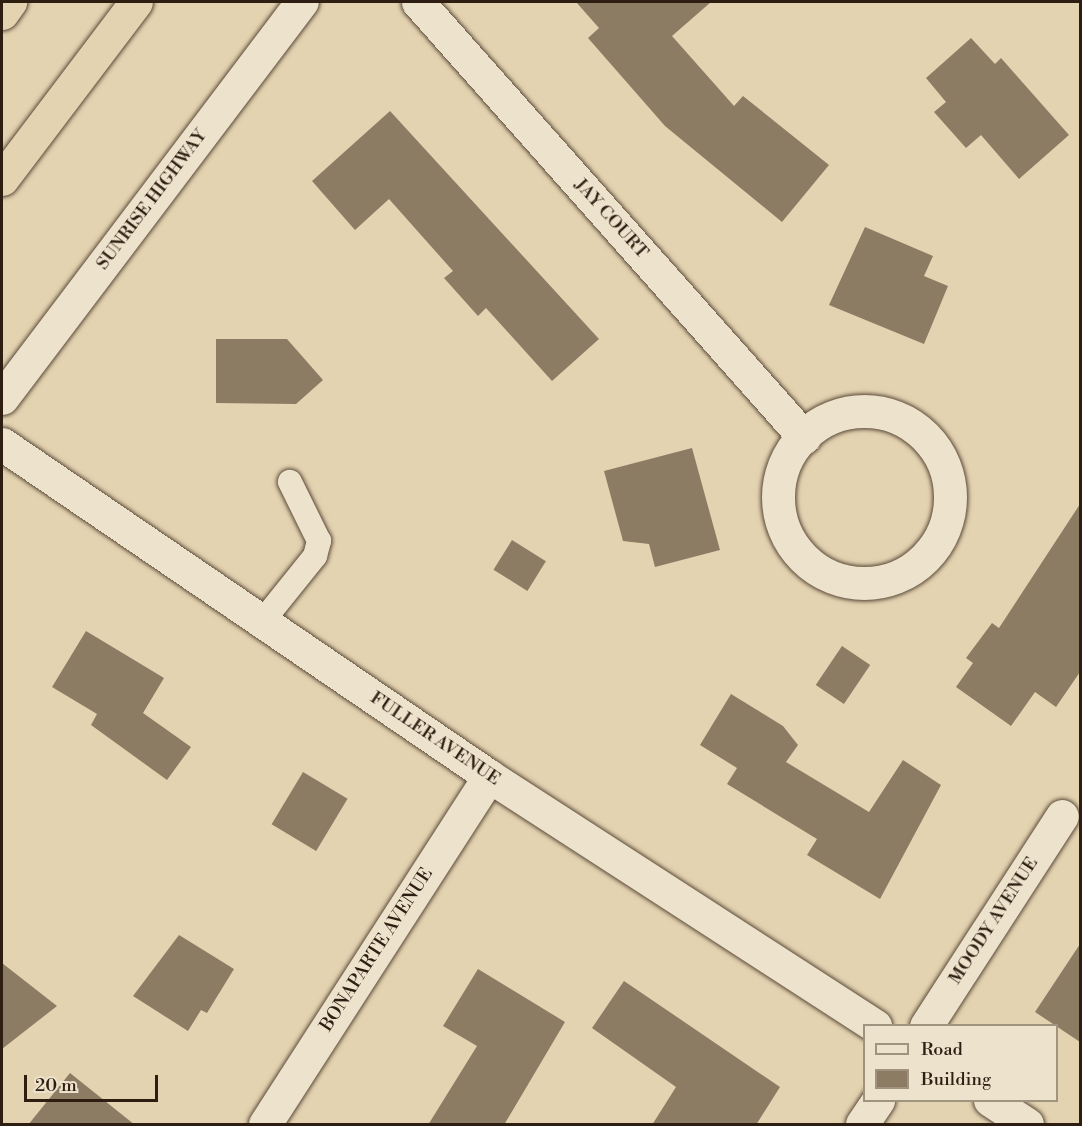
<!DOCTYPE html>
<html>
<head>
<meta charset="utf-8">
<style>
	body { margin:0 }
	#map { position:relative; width:1082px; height:1126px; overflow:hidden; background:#e4d3b1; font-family:"Libre Bodoni",serif }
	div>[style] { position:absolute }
	.building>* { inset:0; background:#8c7c64; transform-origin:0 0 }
	.roads { filter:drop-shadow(0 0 2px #5b4b39) drop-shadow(0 0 2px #5b4b39) }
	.lane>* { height:24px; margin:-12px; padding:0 12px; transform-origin:12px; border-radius:12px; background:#ede2cc }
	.street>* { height:33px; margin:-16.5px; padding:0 16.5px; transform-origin:16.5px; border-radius:16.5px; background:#ede2cc }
	.street>.ring { margin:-16.5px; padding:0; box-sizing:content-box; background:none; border:33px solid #ede2cc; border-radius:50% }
	.secondary>* { height:33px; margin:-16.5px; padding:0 16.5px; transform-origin:16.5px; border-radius:16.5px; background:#ede2cc }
	.highway>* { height:33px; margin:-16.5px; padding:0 16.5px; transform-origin:16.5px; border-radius:16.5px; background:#e4d3b1 }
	span { translate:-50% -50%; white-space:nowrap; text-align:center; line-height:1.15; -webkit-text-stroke:4.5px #ede2cc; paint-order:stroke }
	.street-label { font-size:18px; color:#2d1e11 }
	.frame { position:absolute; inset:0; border:3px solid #2d1e11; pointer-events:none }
	.legend { position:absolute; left:863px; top:1024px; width:195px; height:78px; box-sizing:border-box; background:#ede2cc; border:2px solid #a09481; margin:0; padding:8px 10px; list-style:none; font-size:18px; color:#2d1e11 }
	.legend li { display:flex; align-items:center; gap:12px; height:30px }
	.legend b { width:30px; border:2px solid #a09481 }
	.scale { position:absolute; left:24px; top:1075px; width:134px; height:27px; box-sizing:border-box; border:3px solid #2d1e11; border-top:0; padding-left:8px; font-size:18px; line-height:21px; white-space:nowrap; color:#2d1e11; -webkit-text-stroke:4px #ede2cc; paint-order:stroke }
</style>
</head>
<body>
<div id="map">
	<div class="building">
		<div style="clip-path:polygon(576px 2px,711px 2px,672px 36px,734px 106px,743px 96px,829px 165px,782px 222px,665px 126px,588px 38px,599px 28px)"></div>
		<div style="clip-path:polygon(971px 38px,995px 64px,1001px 58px,1069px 135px,1019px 179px,981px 135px,966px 148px,934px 112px,946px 102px,926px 78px)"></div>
		<div style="clip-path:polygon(390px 111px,599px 339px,552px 381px,486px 308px,478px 316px,444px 278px,453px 271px,389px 199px,355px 230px,312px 181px)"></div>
		<div style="clip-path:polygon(865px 227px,933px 256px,924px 276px,948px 286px,924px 344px,829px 305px)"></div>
		<div style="clip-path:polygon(216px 339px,287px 339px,323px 380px,296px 404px,216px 403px)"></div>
		<div style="clip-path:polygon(692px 448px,720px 550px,655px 567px,649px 544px,623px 541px,604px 471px)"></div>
		<div style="clip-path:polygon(1080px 504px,1080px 672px,1056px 707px,1035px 692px,1011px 726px,956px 687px,973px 663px,966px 658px,992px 623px,999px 628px)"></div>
		<div style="left:512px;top:540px;width:40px;height:35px;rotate:32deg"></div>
		<div style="clip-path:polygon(86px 631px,164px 678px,143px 713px,191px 747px,167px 780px,91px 725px,97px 714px,52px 687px)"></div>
		<div style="left:842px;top:646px;width:34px;height:47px;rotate:34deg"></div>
		<div style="clip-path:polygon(731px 694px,783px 726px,798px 745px,786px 762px,869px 812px,903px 760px,941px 785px,880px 899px,807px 855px,817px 839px,727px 784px,737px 768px,700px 745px)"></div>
		<div style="left:303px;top:772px;width:52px;height:61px;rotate:31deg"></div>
		<div style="clip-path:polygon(179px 935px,234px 969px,207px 1013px,201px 1010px,188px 1031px,133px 996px)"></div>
		<div style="clip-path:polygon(1080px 944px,1080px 1042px,1035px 1012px)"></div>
		<div style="clip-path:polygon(2px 963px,57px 1006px,2px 1049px)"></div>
		<div style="clip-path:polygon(478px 969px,565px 1022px,504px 1125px,428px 1125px,477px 1046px,443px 1026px)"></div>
		<div style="clip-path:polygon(624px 981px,780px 1087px,756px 1125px,652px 1125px,676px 1087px,592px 1028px)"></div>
		<div style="clip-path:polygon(70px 1073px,135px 1125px,28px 1125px)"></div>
	</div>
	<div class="roads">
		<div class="lane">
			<div style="left:262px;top:622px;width:85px;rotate:-51.2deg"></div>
			<div style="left:315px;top:556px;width:16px;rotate:-75deg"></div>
			<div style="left:319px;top:541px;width:66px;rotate:-116.2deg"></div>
		</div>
		<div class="street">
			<div style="left:418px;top:2px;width:582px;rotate:48.42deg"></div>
			<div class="ring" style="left:778px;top:411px;width:139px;height:139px"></div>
			<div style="left:2px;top:444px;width:589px;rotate:34.28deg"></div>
			<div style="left:489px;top:776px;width:460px;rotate:32.9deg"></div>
			<div style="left:926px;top:1026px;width:250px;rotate:-57.1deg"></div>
			<div style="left:990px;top:1100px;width:44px;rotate:33deg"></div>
			<div style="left:265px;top:1124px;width:414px;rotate:-57.2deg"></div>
			<div style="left:862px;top:1124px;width:29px;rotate:-56deg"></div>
		</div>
		<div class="secondary">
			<div style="left:2px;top:398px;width:497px;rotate:-52.9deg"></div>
		</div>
		<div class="highway">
			<div style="left:2px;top:13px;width:14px;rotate:-54deg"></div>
			<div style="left:2px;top:179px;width:222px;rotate:-52.9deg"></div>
		</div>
	</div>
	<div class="street-label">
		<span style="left:152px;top:200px;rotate:-53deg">SUNRISE HIGHWAY</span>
		<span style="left:611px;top:219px;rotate:48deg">JAY COURT</span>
		<span style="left:435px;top:739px;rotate:34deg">FULLER AVENUE</span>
		<span style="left:994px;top:921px;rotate:-57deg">MOODY AVENUE</span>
		<span style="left:377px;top:950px;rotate:-57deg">BONAPARTE AVENUE</span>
	</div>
	<div class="frame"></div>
	<ul class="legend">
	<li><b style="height:8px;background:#ede2cc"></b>Road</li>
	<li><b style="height:16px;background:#8c7c64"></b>Building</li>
	</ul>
	<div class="scale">20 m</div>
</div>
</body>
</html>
